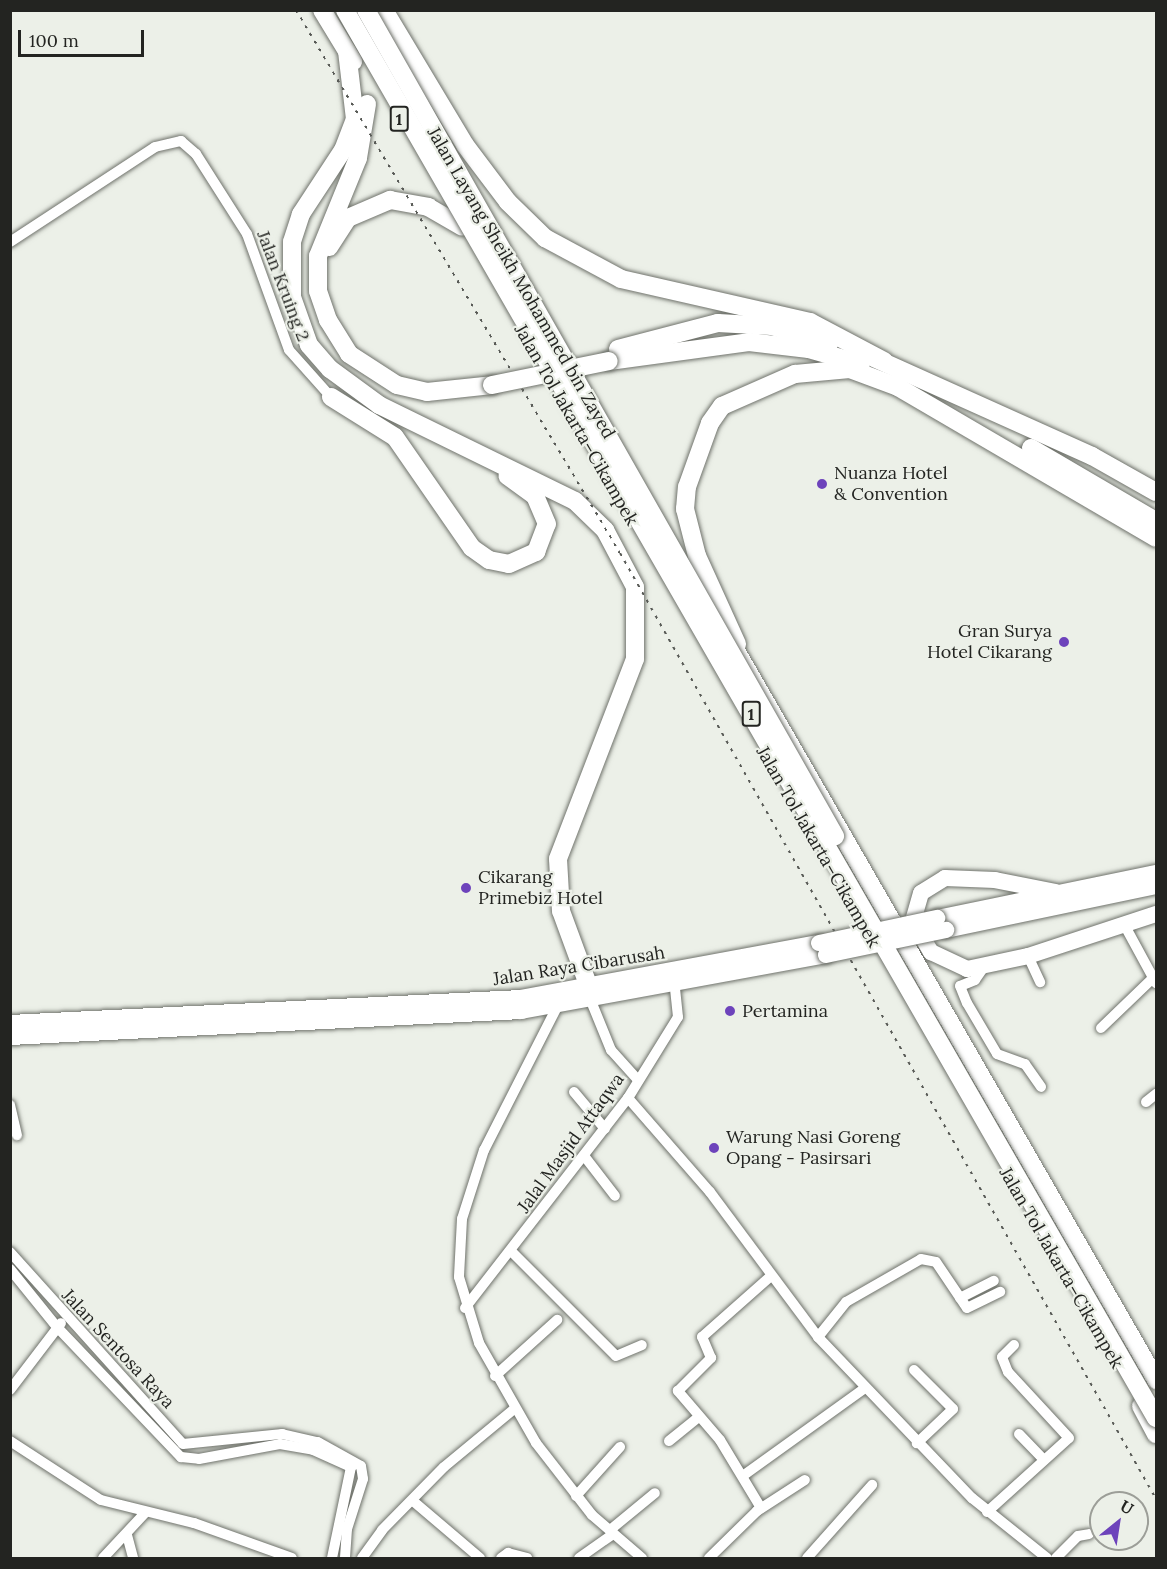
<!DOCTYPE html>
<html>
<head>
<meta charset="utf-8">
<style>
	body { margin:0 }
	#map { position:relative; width:1167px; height:1569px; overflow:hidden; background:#ecf0e8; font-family:Lora,serif }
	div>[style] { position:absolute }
	.roads { filter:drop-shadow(0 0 2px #6f726b) drop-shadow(0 0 2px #6f726b) }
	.street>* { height:10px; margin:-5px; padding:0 5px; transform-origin:5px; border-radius:5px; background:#fff }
	.primary>* { height:16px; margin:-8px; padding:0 8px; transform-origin:8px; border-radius:8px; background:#fff }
	.highway>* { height:18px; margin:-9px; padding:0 9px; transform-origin:9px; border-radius:9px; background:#fff }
	.rail>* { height:2px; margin-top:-1px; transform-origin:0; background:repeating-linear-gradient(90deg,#585a56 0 3px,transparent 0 9px) }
	.bridges { filter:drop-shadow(0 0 2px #6f726b) drop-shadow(0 0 2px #6f726b) }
	.primary-bridge>* { height:16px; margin:-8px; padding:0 8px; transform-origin:8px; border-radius:8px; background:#fff }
	.highway-bridge>* { height:18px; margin:-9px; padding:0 9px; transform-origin:9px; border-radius:9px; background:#fff }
	.dots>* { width:16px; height:16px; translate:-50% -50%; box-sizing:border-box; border:3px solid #ecf0e8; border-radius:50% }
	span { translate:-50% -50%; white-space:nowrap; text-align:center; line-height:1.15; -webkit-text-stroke:4.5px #ecf0e8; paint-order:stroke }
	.shield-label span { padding:2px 4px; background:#ecf0e8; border:2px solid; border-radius:4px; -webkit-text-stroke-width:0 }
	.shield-label { font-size:16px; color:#232421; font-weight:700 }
	.street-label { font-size:18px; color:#232421 }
	.poi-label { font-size:18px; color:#232421 }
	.left { translate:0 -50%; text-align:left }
	.right { translate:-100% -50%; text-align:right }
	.frame { position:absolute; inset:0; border:12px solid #232421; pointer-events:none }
	.north { position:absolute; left:1089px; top:1491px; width:60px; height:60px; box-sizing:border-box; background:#ecf0e8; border:2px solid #9c9e98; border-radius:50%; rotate:30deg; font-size:16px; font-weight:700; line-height:24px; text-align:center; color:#232421 }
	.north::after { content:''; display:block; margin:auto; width:21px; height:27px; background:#6d43bb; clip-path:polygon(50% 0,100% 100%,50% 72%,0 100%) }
	.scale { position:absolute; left:18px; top:30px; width:126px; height:27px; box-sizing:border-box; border:3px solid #232421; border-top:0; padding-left:8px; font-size:18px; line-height:21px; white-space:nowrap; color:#232421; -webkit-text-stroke:4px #ecf0e8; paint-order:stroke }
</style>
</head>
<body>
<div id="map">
	<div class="roads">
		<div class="street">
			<div style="left:10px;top:242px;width:173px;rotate:-33.2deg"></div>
			<div style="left:155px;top:147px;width:27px;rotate:-13deg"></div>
			<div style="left:181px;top:141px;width:20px;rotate:41deg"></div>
			<div style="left:196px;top:154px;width:95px;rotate:57.5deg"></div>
			<div style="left:247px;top:234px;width:123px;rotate:70.1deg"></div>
			<div style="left:289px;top:350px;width:63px;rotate:48.2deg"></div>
			<div style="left:1125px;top:926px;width:65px;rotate:61.5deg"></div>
			<div style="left:1028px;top:956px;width:29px;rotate:65deg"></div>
			<div style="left:984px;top:967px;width:16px;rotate:125deg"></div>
			<div style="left:975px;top:980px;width:16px;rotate:158deg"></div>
			<div style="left:960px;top:986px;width:18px;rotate:68deg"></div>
			<div style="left:967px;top:1003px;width:59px;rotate:59.5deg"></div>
			<div style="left:997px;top:1054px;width:30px;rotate:20deg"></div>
			<div style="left:1025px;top:1064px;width:28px;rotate:55deg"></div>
			<div style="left:591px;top:1001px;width:53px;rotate:67.8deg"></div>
			<div style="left:611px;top:1050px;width:40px;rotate:48deg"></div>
			<div style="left:557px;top:1007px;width:161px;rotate:117deg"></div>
			<div style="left:484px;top:1150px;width:72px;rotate:107.7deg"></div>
			<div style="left:462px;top:1219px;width:58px;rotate:93deg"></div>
			<div style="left:459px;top:1277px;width:69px;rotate:73.1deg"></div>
			<div style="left:479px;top:1343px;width:115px;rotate:60.3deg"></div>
			<div style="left:536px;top:1443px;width:91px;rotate:52.1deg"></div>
			<div style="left:592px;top:1515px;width:66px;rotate:40.7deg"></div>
			<div style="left:1101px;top:1028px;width:72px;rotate:-43.9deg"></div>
			<div style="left:574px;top:1092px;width:48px;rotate:50deg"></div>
			<div style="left:628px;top:1098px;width:125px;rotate:48.9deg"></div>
			<div style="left:710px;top:1192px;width:181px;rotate:53.3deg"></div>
			<div style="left:818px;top:1337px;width:223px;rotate:46.3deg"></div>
			<div style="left:972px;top:1498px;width:96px;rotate:38.7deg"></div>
			<div style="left:1146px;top:1102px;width:13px;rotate:-39deg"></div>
			<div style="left:10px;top:1105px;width:31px;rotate:77deg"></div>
			<div style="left:585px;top:1157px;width:49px;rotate:52.4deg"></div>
			<div style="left:511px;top:1251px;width:148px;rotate:45deg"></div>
			<div style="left:616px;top:1356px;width:28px;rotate:-23deg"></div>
			<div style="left:10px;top:1252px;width:258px;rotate:48deg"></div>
			<div style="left:183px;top:1444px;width:100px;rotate:-5.8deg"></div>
			<div style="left:282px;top:1434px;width:37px;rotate:13deg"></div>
			<div style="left:318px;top:1442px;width:49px;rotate:29.2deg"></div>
			<div style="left:361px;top:1466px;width:13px;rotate:81deg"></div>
			<div style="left:363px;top:1479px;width:52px;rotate:107.7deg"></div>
			<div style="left:347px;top:1529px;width:29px;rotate:94deg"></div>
			<div style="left:10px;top:1269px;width:75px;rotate:51deg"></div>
			<div style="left:57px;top:1327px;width:180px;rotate:46.4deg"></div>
			<div style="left:181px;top:1457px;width:18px;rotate:6deg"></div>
			<div style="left:199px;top:1459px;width:82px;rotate:-10.5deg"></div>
			<div style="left:280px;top:1444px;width:34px;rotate:10deg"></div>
			<div style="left:313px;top:1450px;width:42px;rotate:24.1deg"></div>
			<div style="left:351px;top:1467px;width:93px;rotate:101.8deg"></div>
			<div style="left:960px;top:1298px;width:38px;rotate:-27deg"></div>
			<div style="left:465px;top:1308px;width:266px;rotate:-52.2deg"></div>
			<div style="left:628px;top:1098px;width:95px;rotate:-58.3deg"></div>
			<div style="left:678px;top:1017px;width:30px;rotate:-96deg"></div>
			<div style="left:818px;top:1337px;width:45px;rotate:-51.3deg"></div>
			<div style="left:846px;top:1302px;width:86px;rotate:-29.8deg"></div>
			<div style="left:921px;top:1259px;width:15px;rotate:11deg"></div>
			<div style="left:936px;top:1262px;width:55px;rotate:56deg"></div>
			<div style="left:967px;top:1308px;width:37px;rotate:-26deg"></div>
			<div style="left:914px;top:1370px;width:55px;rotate:45deg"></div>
			<div style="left:953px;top:1409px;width:50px;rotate:136.6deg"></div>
			<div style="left:495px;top:1376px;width:84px;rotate:-42.1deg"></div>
			<div style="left:10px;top:1390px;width:84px;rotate:-52.7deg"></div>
			<div style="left:1019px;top:1434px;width:36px;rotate:46deg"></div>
			<div style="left:10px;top:1441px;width:108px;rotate:33deg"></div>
			<div style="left:101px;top:1500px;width:96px;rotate:13.9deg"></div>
			<div style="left:194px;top:1523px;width:104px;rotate:19.7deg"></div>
			<div style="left:669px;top:1441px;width:36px;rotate:-39deg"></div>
			<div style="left:744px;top:1475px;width:149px;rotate:-35.7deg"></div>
			<div style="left:576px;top:1496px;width:66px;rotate:-48.1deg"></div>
			<div style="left:413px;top:1501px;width:88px;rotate:40.4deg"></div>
			<div style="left:761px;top:1508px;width:79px;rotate:-121.1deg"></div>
			<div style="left:720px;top:1440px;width:65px;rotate:-130.6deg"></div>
			<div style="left:678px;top:1391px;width:47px;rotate:-45deg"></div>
			<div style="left:711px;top:1358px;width:23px;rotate:-113deg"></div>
			<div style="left:702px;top:1337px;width:92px;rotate:-41.5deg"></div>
			<div style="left:987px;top:1512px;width:110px;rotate:-42.1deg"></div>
			<div style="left:1069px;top:1438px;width:90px;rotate:-132.7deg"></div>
			<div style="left:1008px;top:1372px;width:16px;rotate:-112deg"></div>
			<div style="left:1002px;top:1357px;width:17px;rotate:-45deg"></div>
			<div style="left:610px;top:1530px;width:58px;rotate:-39.4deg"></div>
			<div style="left:127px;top:1535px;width:24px;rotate:75deg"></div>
			<div style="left:103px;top:1558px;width:62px;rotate:-47deg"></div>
			<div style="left:362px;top:1558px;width:34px;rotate:-54deg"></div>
			<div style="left:382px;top:1530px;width:88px;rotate:-45.5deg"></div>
			<div style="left:444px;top:1467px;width:91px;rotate:-39.6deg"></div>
			<div style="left:501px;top:1558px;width:9px;rotate:-36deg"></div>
			<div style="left:508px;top:1553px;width:20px;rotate:15deg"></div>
			<div style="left:579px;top:1558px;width:42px;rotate:-35.2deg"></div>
			<div style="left:709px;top:1558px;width:67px;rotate:-44.4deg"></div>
			<div style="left:757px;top:1511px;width:57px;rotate:-32.9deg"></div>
			<div style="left:807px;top:1558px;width:98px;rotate:-48.3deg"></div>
			<div style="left:1056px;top:1558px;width:31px;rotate:-45deg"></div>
			<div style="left:1078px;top:1536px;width:11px;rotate:-10deg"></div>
		</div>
		<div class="primary">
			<div style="left:1056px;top:892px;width:62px;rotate:-168.9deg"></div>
			<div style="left:995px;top:880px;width:50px;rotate:-177.7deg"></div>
			<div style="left:945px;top:878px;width:28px;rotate:148deg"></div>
			<div style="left:921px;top:893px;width:29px;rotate:106deg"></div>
			<div style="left:913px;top:921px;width:36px;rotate:60deg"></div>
			<div style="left:931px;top:952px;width:40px;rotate:25deg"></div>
			<div style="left:967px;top:969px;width:62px;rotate:-12deg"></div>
			<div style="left:1028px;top:956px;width:135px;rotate:-18.2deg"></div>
			<div style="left:937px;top:918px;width:224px;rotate:-11.6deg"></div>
			<div style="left:946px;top:930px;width:215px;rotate:-11.8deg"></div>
			<div style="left:10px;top:1023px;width:512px;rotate:-2.8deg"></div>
			<div style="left:521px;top:998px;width:303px;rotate:-10.5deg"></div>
			<div style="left:10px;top:1037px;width:512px;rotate:-2.91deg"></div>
			<div style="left:521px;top:1011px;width:310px;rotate:-10.4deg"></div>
		</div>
		<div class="highway">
			<div style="left:322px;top:10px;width:60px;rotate:58.7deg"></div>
			<div style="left:384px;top:10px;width:157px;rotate:59deg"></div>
			<div style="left:465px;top:145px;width:71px;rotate:53deg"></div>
			<div style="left:508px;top:202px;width:52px;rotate:44.2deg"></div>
			<div style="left:545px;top:238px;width:86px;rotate:28.3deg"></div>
			<div style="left:621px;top:279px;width:194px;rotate:12.8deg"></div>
			<div style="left:810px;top:322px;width:84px;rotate:27.8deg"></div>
			<div style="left:347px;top:51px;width:68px;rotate:83.3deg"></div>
			<div style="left:355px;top:119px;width:33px;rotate:111deg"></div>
			<div style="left:343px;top:150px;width:77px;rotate:123.3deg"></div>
			<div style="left:301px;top:214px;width:29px;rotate:108deg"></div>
			<div style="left:292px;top:242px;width:55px;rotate:90deg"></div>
			<div style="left:292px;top:297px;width:51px;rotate:70.5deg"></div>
			<div style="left:309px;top:345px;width:32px;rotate:49deg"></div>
			<div style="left:330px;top:369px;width:61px;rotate:36.3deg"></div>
			<div style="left:379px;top:405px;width:218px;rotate:26.1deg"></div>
			<div style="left:575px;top:501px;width:42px;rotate:44deg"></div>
			<div style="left:605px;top:530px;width:64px;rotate:62.2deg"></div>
			<div style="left:635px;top:587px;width:72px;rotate:90deg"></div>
			<div style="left:635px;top:659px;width:214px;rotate:111.1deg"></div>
			<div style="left:558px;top:859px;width:52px;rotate:86.7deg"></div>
			<div style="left:561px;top:911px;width:81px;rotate:69.8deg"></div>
			<div style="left:367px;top:104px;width:55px;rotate:99.5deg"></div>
			<div style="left:358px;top:158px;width:106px;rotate:112.2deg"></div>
			<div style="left:318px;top:256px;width:35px;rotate:90deg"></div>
			<div style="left:318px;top:291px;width:31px;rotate:71deg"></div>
			<div style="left:328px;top:320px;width:40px;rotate:58deg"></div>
			<div style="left:349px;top:354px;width:57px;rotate:32.9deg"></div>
			<div style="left:397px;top:385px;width:31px;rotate:13deg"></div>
			<div style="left:427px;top:392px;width:65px;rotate:-6.1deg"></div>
			<div style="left:329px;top:247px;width:35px;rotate:-57deg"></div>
			<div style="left:348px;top:218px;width:46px;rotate:-23.2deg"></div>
			<div style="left:390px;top:200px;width:39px;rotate:10deg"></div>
			<div style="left:428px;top:207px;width:39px;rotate:30deg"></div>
			<div style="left:618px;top:349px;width:103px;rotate:-14.6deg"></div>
			<div style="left:718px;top:323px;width:54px;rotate:3.2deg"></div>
			<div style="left:772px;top:326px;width:60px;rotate:16.3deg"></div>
			<div style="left:874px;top:358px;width:239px;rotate:24.2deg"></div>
			<div style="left:1092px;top:456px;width:73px;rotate:29.4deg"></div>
			<div style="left:609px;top:361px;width:141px;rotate:-7.7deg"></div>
			<div style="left:749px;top:342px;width:60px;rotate:6.7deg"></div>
			<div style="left:809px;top:349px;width:54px;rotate:16.1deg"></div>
			<div style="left:331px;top:397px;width:75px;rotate:32deg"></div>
			<div style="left:395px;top:437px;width:135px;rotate:55.3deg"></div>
			<div style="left:472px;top:548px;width:21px;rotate:35deg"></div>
			<div style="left:489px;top:560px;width:20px;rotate:11deg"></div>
			<div style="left:509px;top:564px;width:30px;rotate:-24deg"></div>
			<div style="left:536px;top:552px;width:30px;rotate:-69deg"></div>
			<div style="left:547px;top:524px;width:30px;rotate:-113deg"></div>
			<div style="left:535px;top:496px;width:34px;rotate:-144deg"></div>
			<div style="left:1031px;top:448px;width:145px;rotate:30.3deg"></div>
			<div style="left:727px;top:635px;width:860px;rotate:60.06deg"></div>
			<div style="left:737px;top:644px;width:97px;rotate:-114.4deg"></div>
			<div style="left:697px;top:556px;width:49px;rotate:-104.3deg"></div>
			<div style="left:685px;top:509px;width:22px;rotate:-85deg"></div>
			<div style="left:687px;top:487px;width:68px;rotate:-70.2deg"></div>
			<div style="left:710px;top:423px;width:21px;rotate:-55deg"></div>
			<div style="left:722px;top:406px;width:80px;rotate:-23.7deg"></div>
			<div style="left:795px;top:374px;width:55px;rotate:-5.2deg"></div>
			<div style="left:850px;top:369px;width:51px;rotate:20.6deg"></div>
			<div style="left:898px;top:387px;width:299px;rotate:30.3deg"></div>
			<div style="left:1141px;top:1406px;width:32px;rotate:62deg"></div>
		</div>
	</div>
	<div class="rail">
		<div style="left:296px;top:10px;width:632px;rotate:59.18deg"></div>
		<div style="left:620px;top:553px;width:1087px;rotate:60.46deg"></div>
	</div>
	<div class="bridges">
		<div class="primary-bridge">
			<div style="left:819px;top:943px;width:121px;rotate:-12deg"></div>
			<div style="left:826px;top:955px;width:123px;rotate:-11.8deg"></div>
		</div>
		<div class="highway-bridge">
			<div style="left:345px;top:10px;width:1625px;rotate:60.06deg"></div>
			<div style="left:366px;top:10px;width:950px;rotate:60.41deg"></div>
			<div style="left:492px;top:385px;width:119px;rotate:-11.6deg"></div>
		</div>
	</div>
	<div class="dots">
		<div style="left:822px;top:484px;background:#6d43bb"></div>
		<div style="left:1064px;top:642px;background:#6d43bb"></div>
		<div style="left:466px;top:888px;background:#6d43bb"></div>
		<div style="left:730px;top:1011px;background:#6d43bb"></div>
		<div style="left:714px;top:1148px;background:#6d43bb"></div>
	</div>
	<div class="shield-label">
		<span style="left:399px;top:119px">1</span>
		<span style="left:751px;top:714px">1</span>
	</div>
	<div class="street-label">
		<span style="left:521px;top:283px;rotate:60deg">Jalan Layang Sheikh Mohammed bin Zayed</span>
		<span style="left:283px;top:286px;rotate:69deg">Jalan Kruing 2</span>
		<span style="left:576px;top:425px;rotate:60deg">Jalan Tol Jakarta–Cikampek</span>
		<span style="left:818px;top:847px;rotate:60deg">Jalan Tol Jakarta–Cikampek</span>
		<span style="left:579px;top:966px;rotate:-9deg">Jalan Raya Cibarusah</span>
		<span style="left:571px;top:1143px;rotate:-54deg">Jalal Masjid Attaqwa</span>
		<span style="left:1061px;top:1268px;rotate:60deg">Jalan Tol Jakarta–Cikampek</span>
		<span style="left:118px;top:1349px;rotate:47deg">Jalan Sentosa Raya</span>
	</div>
	<div class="poi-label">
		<span class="left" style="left:834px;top:484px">Nuanza Hotel<br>&amp; Convention</span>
		<span class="right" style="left:1052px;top:642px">Gran Surya<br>Hotel Cikarang</span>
		<span class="left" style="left:478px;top:888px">Cikarang<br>Primebiz Hotel</span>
		<span class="left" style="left:742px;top:1011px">Pertamina</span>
		<span class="left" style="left:726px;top:1148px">Warung Nasi Goreng<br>Opang - Pasirsari</span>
	</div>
	<div class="frame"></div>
	<div class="north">U</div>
	<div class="scale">100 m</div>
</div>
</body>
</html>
